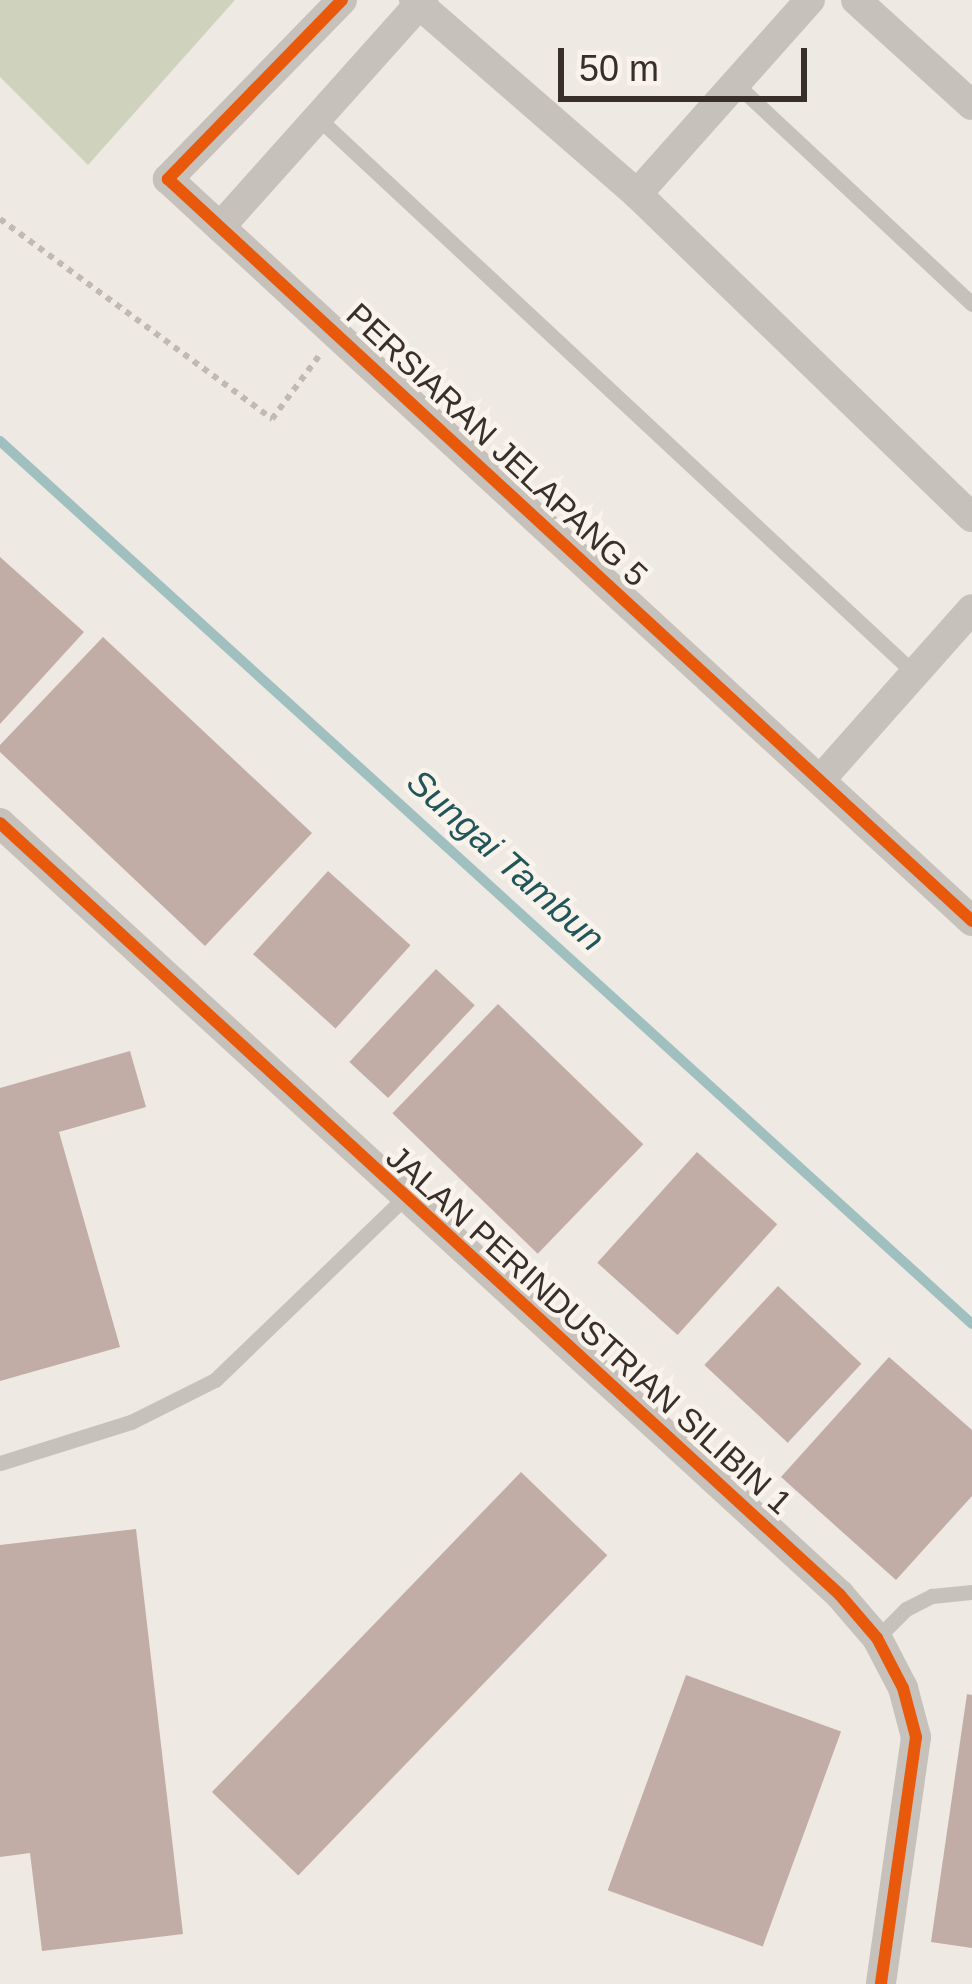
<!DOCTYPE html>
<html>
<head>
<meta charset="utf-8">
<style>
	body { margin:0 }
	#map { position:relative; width:972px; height:1984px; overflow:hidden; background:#eee9e3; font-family:Helvetica,sans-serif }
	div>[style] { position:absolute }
	.green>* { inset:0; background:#cfd3be }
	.stream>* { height:10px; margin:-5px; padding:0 5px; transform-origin:5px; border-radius:5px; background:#a0bfbf }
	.building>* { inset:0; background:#c1ada5; transform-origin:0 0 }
	.path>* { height:6px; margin-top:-3px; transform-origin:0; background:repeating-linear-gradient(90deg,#c0b9b4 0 6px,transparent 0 12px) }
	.lane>* { height:15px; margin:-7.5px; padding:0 7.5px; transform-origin:7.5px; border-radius:7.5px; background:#c7c1bc }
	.street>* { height:30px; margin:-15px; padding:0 15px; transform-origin:15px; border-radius:15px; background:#c7c1bc }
	.cycleway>* { height:12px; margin:-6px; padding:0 6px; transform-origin:6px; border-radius:6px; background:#e8590c }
	span { translate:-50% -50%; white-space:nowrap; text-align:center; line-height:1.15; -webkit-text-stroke:9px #faf3eb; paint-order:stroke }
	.street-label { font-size:33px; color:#382e2a }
	.water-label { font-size:36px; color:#205659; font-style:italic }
	.scale { position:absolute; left:558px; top:48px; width:249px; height:54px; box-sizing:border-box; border:6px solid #382e2a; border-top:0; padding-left:15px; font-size:36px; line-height:42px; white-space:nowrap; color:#382e2a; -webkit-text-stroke:9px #faf3eb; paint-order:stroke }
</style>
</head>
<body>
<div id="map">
	<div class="green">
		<div style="clip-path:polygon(0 0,235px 0,88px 165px,0 77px)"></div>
	</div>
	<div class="stream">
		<div style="left:0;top:441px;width:1313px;rotate:42.25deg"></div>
	</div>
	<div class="building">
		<div style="clip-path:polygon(0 557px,84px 632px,0 724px)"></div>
		<div style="clip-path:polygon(103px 637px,312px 833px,205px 946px,0 752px,0 745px)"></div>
		<div style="left:328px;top:871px;width:111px;height:112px;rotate:42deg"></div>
		<div style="left:436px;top:969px;width:53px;height:127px;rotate:43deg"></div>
		<div style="left:498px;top:1004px;width:202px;height:152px;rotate:44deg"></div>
		<div style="clip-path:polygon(130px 1051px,146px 1107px,59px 1132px,120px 1347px,0 1381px,0 1088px)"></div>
		<div style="left:697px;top:1152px;width:108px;height:149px;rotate:42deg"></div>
		<div style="left:778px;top:1286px;width:114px;height:108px;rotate:43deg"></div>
		<div style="clip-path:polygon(889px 1357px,972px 1430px,972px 1496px,896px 1580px,781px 1477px)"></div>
		<div style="left:521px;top:1472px;width:120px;height:445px;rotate:44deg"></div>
		<div style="clip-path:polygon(136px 1529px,183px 1934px,42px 1951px,30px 1853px,0 1857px,0 1545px)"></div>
		<div style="left:686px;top:1675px;width:165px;height:229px;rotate:20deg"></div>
		<div style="clip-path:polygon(967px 1694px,972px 1695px,972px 1948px,931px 1942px)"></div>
	</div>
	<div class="path">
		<div style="left:0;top:219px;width:338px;rotate:36.3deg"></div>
		<div style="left:272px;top:419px;width:79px;rotate:-53.3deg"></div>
	</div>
	<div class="lane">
		<div style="left:735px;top:83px;width:324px;rotate:43deg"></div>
		<div style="left:318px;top:118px;width:816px;rotate:42.96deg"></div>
		<div style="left:0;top:1463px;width:137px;rotate:-17.4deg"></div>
		<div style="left:131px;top:1422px;width:94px;rotate:-26.6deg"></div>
		<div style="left:215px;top:1380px;width:261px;rotate:-43.9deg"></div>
		<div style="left:877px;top:1638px;width:41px;rotate:-45deg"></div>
		<div style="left:906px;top:1609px;width:29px;rotate:-27deg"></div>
		<div style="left:932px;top:1596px;width:40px;rotate:-5.7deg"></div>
	</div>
	<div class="street">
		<div style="left:342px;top:0;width:250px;rotate:134.2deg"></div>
		<div style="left:168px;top:179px;width:1094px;rotate:42.7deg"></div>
		<div style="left:414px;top:0;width:296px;rotate:41deg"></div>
		<div style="left:637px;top:194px;width:465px;rotate:44deg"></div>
		<div style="left:856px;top:0;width:156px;rotate:42.2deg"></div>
		<div style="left:637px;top:194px;width:260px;rotate:-48.3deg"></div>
		<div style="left:220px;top:227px;width:305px;rotate:-48.2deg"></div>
		<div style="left:821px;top:779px;width:227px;rotate:-48.4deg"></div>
		<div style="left:0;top:823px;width:1141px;rotate:42.58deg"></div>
		<div style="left:840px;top:1595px;width:57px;rotate:49.3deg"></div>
		<div style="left:877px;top:1638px;width:56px;rotate:62.5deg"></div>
		<div style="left:903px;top:1688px;width:51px;rotate:75.1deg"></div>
		<div style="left:916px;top:1737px;width:249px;rotate:98.1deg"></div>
	</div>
	<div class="cycleway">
		<div style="left:342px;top:0;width:250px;rotate:134.2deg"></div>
		<div style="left:168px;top:179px;width:1094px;rotate:42.7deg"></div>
		<div style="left:0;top:823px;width:1141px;rotate:42.58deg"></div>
		<div style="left:840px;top:1595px;width:57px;rotate:49.3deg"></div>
		<div style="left:877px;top:1638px;width:56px;rotate:62.5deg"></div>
		<div style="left:903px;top:1688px;width:51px;rotate:75.1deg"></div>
		<div style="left:916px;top:1737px;width:249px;rotate:98.1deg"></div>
	</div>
	<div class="street-label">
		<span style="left:497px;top:445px;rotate:43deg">PERSIARAN JELAPANG 5</span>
		<span style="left:589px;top:1330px;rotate:42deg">JALAN PERINDUSTRIAN SILIBIN 1</span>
	</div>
	<div class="water-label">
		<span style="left:506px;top:860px;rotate:42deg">Sungai Tambun</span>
	</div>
	<div class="scale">50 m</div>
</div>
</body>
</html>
